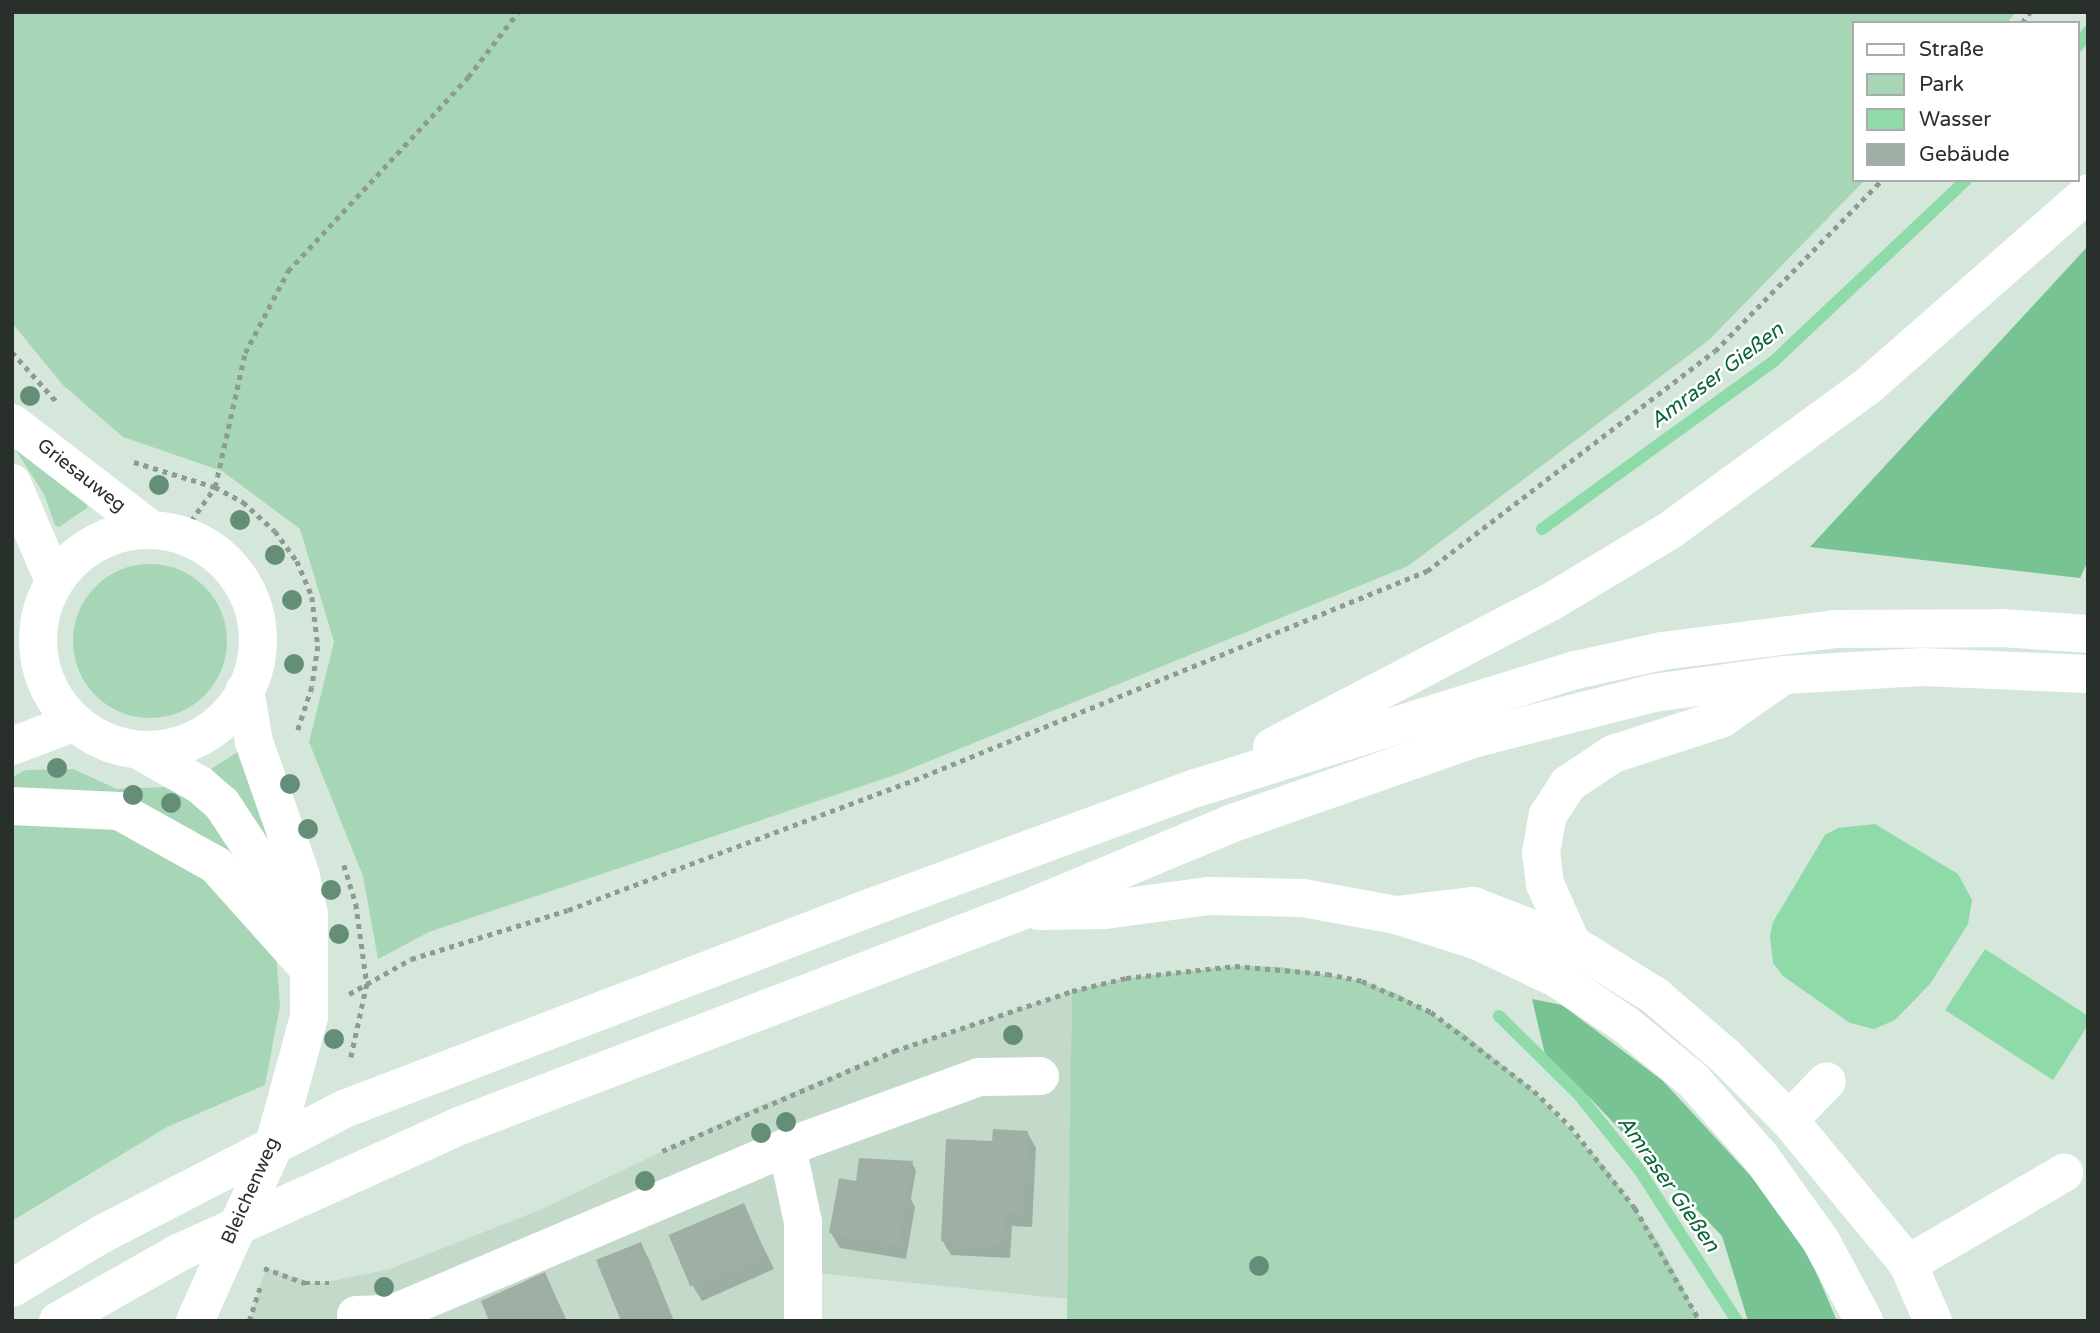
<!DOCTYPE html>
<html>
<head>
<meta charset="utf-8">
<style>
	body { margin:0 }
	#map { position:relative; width:2100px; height:1333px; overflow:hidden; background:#d5e7da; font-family:"Varela Round",sans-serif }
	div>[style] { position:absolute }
	.built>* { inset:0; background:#c3dacb }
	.green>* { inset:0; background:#a7d6b6 }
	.round { border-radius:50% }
	.forest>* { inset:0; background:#78c393 }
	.water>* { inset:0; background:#8edaa9 }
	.shadow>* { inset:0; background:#0003 }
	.stream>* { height:12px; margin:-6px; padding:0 6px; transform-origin:6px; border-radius:6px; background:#8edaa9 }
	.building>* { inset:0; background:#9fafa3; transform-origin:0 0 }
	.path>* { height:4.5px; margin-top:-2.25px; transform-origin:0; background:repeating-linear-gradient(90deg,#8e9b91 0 5px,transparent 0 10px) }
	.minor>* { height:38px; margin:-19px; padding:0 19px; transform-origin:19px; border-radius:19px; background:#fff }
	.major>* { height:38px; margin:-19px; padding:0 19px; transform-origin:19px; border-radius:19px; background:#fff }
	.major>.ring { margin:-19px; padding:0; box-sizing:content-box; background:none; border:38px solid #fff; border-radius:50% }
	.highway>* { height:38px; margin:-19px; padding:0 19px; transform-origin:19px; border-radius:19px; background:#fff }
	.trees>* { width:20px; height:20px; margin:-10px; border-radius:50%; background:#658e78 }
	span { translate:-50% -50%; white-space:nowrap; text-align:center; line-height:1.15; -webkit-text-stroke:5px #fff; paint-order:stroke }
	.street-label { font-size:19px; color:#292f2b }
	.water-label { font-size:21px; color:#0a6539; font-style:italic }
	.frame { position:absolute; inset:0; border:14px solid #292f2b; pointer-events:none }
	.legend { position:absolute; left:1852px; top:21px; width:228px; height:161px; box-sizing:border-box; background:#fff; border:2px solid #a9acaa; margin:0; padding:9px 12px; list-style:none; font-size:21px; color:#292f2b }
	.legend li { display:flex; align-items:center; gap:14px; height:35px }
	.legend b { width:35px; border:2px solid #a9acaa }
</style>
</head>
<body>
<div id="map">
	<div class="built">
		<div style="clip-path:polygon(1072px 991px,1068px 1299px,806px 1272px,803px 1321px,249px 1321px,266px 1268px,317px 1284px,390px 1269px,542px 1209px,740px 1114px,894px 1051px)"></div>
	</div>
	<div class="green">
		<div style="clip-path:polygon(12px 12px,2016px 12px,2007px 23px,1853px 23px,1853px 180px,1865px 180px,1709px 340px,1408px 566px,895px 775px,429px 932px,378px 959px,363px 876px,309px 742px,334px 642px,300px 529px,222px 471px,123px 437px,63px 385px,12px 323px)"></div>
		<div style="clip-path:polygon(15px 449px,88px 505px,87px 508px,59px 527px,55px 525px,44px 494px)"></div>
		<div class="round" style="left:73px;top:564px;width:154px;height:154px"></div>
		<div style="clip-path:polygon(242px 749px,282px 855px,208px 771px)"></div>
		<div style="clip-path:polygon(73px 769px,117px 789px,167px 787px,216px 817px,274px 928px,280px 1006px,265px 1085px,167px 1127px,12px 1221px,12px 777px,26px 770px)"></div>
		<div style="clip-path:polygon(1235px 966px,1281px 967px,1362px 981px,1400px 995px,1462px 1032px,1534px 1091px,1604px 1166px,1658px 1241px,1700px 1321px,1067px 1321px,1072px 991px,1126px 978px)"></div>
	</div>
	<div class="forest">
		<div style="clip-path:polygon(2088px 246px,2088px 561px,2080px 578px,1810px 547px)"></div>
		<div style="clip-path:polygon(1532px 999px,1562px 1005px,1663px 1081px,1796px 1225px,1837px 1321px,1748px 1321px,1722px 1236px,1588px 1096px,1548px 1067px)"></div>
	</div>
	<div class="water">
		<div style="clip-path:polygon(1875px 824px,1958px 874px,1972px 900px,1968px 924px,1930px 984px,1895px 1020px,1874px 1029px,1850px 1023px,1783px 976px,1773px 963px,1770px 936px,1773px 922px,1825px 835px,1838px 828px)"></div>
		<div style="clip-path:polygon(1985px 949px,2088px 1016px,2088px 1025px,2053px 1080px,1945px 1010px)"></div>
	</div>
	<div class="shadow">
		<div style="clip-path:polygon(1027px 1132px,1036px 1148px,1032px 1227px,1012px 1226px,1010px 1258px,951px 1255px,942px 1240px,994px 1143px)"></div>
		<div style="clip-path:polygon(912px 1163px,916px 1170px,911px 1199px,915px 1207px,906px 1259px,840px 1248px,831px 1233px,859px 1184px)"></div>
		<div style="clip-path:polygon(743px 1206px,774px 1269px,702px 1301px,693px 1286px)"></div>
		<div style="clip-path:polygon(640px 1244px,649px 1259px,674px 1321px,623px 1321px)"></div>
		<div style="clip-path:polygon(545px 1274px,567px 1321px,491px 1321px)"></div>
	</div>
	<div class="stream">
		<div style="left:2077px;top:47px;width:19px;rotate:-54deg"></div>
		<div style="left:1542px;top:529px;width:285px;rotate:-35.9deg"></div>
		<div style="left:1773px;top:362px;width:265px;rotate:-43.3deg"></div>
		<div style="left:1499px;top:1016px;width:112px;rotate:44.6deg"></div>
		<div style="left:1579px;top:1095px;width:97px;rotate:51.2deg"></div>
		<div style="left:1640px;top:1171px;width:179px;rotate:57.1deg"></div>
	</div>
	<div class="building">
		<div style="clip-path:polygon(993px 1129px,1028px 1131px,1024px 1213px,1004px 1212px,1002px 1244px,941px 1241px,946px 1139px,992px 1141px)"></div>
		<div style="clip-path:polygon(859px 1158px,913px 1161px,898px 1245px,829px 1233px,839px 1178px,856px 1181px)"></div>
		<div style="left:744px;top:1203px;width:56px;height:82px;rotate:67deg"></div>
		<div style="clip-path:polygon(641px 1242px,668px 1308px,636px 1321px,621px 1321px,596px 1260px)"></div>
		<div style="clip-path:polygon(545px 1272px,566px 1321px,489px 1321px,481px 1301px)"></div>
	</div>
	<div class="path">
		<div style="left:2022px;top:23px;width:14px;rotate:-54deg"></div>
		<div style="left:12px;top:352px;width:66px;rotate:48.1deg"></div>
		<div style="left:134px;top:462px;width:85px;rotate:17.2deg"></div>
		<div style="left:215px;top:487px;width:32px;rotate:28deg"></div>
		<div style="left:243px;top:502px;width:43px;rotate:42.2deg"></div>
		<div style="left:275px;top:531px;width:37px;rotate:54deg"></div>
		<div style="left:297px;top:561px;width:39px;rotate:67deg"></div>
		<div style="left:312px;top:597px;width:49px;rotate:83deg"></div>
		<div style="left:318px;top:646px;width:41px;rotate:98.3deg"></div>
		<div style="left:312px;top:687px;width:48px;rotate:108.1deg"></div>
		<div style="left:191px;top:521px;width:42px;rotate:-54.8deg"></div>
		<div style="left:215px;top:487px;width:137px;rotate:-77.4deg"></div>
		<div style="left:245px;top:353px;width:93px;rotate:-62.3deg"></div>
		<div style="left:288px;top:271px;width:265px;rotate:-47.1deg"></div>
		<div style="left:468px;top:77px;width:82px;rotate:-52.4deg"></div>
		<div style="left:344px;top:865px;width:41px;rotate:72.9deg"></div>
		<div style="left:356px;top:904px;width:81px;rotate:82.2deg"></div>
		<div style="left:367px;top:984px;width:80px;rotate:102.3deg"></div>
		<div style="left:349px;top:994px;width:71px;rotate:-29.4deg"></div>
		<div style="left:411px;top:959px;width:164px;rotate:-17.3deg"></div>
		<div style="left:568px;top:910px;width:370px;rotate:-20.6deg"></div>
		<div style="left:914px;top:780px;width:554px;rotate:-22.17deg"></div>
		<div style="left:1427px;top:571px;width:362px;rotate:-37.4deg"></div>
		<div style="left:1715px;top:351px;width:239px;rotate:-45.7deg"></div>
		<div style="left:662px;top:1151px;width:253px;rotate:-23.3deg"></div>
		<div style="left:894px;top:1051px;width:188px;rotate:-18.6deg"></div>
		<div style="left:1072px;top:991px;width:56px;rotate:-13.5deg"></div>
		<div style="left:1126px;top:978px;width:110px;rotate:-6.3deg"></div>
		<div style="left:1235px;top:966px;width:92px;rotate:5deg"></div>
		<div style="left:1327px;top:974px;width:36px;rotate:11deg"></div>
		<div style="left:1362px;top:981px;width:76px;rotate:24.2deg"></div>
		<div style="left:1431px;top:1012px;width:130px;rotate:37.5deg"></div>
		<div style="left:1534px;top:1091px;width:50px;rotate:44.2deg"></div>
		<div style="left:1570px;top:1126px;width:105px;rotate:51.6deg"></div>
		<div style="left:1635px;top:1208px;width:130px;rotate:60.1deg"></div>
		<div style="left:264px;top:1268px;width:44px;rotate:20.1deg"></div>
		<div style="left:305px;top:1283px;width:24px"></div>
		<div style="left:249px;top:1321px;width:39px;rotate:-72deg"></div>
	</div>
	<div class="minor">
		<div style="left:12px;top:423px;width:174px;rotate:37.5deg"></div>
		<div style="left:12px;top:483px;width:107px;rotate:66.8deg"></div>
		<div style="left:1396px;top:915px;width:78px;rotate:-6.7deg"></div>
		<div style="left:1473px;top:906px;width:106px;rotate:21deg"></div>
		<div style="left:1572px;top:944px;width:97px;rotate:31.9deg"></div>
		<div style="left:1654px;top:995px;width:92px;rotate:40.6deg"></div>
		<div style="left:1724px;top:1055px;width:92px;rotate:45deg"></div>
		<div style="left:1789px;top:1120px;width:187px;rotate:50.4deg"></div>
		<div style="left:1908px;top:1264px;width:62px;rotate:66.3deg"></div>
		<div style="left:1572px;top:944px;width:66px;rotate:-114.2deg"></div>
		<div style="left:1545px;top:884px;width:31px;rotate:-97deg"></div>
		<div style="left:1541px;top:853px;width:39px;rotate:-80deg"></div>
		<div style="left:1548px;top:815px;width:37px;rotate:-57deg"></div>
		<div style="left:1568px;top:784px;width:54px;rotate:-33.7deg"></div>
		<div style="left:1613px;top:754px;width:114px;rotate:-18deg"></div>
		<div style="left:1721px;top:719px;width:77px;rotate:-34.9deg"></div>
		<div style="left:1789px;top:1120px;width:54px;rotate:-45.7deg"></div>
		<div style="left:787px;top:1147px;width:204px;rotate:-20deg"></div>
		<div style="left:979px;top:1077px;width:61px;rotate:-0.9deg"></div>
		<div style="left:1908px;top:1264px;width:181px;rotate:-30.3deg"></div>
		<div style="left:356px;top:1315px;width:36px;rotate:-2deg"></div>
		<div style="left:392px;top:1314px;width:429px;rotate:-22.9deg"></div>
		<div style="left:787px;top:1147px;width:77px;rotate:78deg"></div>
		<div style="left:803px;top:1222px;width:99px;rotate:90deg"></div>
	</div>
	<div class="major">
		<div class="ring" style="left:38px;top:530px;width:182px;height:182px"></div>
		<div style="left:12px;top:746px;width:65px;rotate:-20.7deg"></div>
		<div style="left:140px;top:751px;width:69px;rotate:29.5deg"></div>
		<div style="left:200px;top:785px;width:29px;rotate:41deg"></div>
		<div style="left:222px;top:804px;width:80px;rotate:56.7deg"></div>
		<div style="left:266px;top:871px;width:73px;rotate:64.8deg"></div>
		<div style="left:12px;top:806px;width:107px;rotate:2.7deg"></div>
		<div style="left:119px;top:811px;width:111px;rotate:29.1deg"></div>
		<div style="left:216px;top:865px;width:140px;rotate:48.2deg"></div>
		<div style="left:12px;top:1288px;width:105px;rotate:-31deg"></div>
		<div style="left:195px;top:1321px;width:193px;rotate:-65.8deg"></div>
		<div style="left:274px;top:1145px;width:133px;rotate:-74.7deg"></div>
		<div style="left:309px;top:1017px;width:102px;rotate:-90deg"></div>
		<div style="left:309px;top:915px;width:40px;rotate:-102deg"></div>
		<div style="left:301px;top:876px;width:142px;rotate:-109.3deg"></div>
		<div style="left:254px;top:742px;width:53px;rotate:-99.8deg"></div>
	</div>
	<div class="highway">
		<div style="left:1272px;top:747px;width:312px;rotate:-27.5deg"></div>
		<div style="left:1549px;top:603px;width:140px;rotate:-31deg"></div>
		<div style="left:1669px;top:531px;width:248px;rotate:-36.1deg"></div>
		<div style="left:1869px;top:385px;width:291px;rotate:-41.2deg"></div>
		<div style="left:1039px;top:911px;width:66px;rotate:-0.9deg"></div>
		<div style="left:1105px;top:910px;width:105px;rotate:-7.7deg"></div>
		<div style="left:1209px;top:896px;width:94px;rotate:1.2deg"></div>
		<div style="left:1303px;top:898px;width:95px;rotate:10.4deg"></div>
		<div style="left:1396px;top:915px;width:86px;rotate:17.6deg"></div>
		<div style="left:1478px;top:941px;width:86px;rotate:25.4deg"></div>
		<div style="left:1556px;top:978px;width:84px;rotate:33.9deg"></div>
		<div style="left:1626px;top:1025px;width:87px;rotate:39.4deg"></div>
		<div style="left:1693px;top:1080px;width:101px;rotate:48.6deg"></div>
		<div style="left:1760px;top:1156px;width:105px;rotate:54.3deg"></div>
		<div style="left:1821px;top:1241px;width:91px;rotate:61.7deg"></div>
		<div style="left:102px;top:1234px;width:272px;rotate:-27.3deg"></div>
		<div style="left:344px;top:1109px;width:565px;rotate:-20.94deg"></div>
		<div style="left:872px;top:907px;width:345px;rotate:-20.2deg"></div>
		<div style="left:1196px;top:788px;width:398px;rotate:-17.3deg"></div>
		<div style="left:1576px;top:670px;width:88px;rotate:-12.5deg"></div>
		<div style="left:1662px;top:651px;width:174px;rotate:-7.2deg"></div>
		<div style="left:1835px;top:629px;width:166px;rotate:-0.3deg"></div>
		<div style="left:2001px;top:628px;width:87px;rotate:3.9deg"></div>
		<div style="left:58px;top:1321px;width:138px;rotate:-29.5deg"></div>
		<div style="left:178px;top:1253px;width:312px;rotate:-24.3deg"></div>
		<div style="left:462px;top:1125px;width:596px;rotate:-20.93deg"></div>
		<div style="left:1019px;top:912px;width:232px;rotate:-22.6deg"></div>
		<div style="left:1233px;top:823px;width:257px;rotate:-19.3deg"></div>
		<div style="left:1476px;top:738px;width:184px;rotate:-14.2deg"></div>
		<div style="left:1654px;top:693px;width:131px;rotate:-7.9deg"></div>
		<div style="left:1784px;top:675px;width:138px;rotate:-3.3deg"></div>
		<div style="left:1922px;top:667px;width:166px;rotate:2.4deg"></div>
	</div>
	<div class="trees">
		<div style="left:30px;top:396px"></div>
		<div style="left:159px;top:485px"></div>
		<div style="left:240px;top:520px"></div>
		<div style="left:275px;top:555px"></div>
		<div style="left:292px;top:600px"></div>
		<div style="left:294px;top:664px"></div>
		<div style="left:57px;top:768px"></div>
		<div style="left:290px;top:784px"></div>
		<div style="left:133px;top:795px"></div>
		<div style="left:171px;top:803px"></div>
		<div style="left:308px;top:829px"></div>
		<div style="left:331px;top:890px"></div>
		<div style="left:339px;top:934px"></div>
		<div style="left:1013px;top:1035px"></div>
		<div style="left:334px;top:1039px"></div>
		<div style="left:786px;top:1122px"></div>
		<div style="left:761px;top:1133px"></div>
		<div style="left:645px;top:1181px"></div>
		<div style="left:1259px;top:1266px"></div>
		<div style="left:384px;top:1287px"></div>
	</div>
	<div class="street-label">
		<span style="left:81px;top:476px;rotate:38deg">Griesauweg</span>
		<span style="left:251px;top:1191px;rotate:-66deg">Bleichenweg</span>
	</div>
	<div class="water-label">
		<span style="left:1717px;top:376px;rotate:-37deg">Amraser Gießen</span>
		<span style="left:1668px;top:1184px;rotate:55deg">Amraser Gießen</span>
	</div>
	<div class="frame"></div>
	<ul class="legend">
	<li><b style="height:9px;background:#fff"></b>Straße</li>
	<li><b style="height:19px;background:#a7d6b6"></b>Park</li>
	<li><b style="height:19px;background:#8edaa9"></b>Wasser</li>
	<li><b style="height:19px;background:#9fafa3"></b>Gebäude</li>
	</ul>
</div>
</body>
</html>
